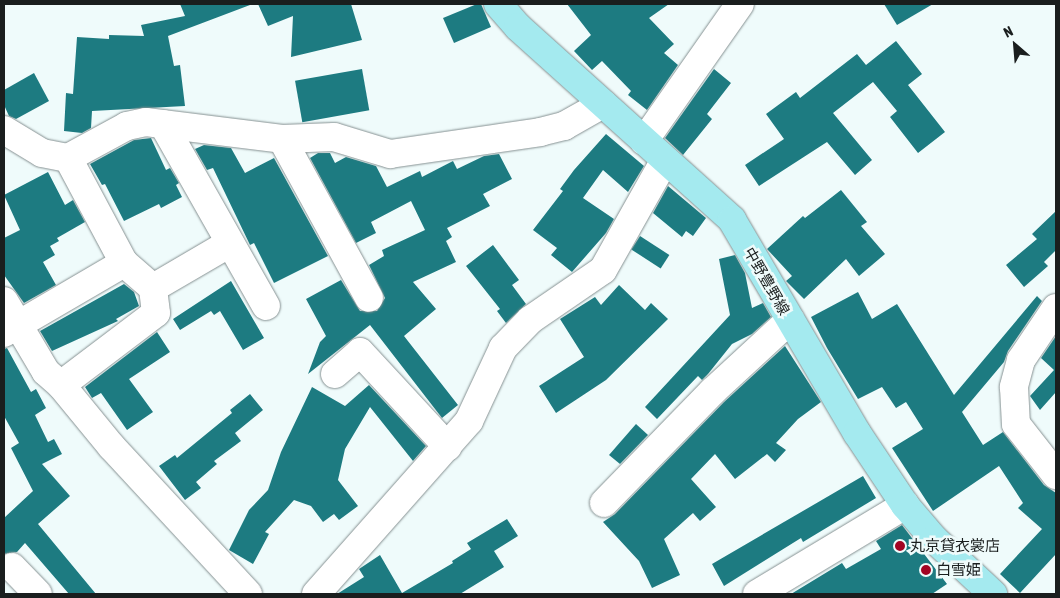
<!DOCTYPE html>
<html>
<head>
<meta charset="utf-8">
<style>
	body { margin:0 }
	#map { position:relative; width:1060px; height:598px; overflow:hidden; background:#effbfb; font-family:"Asap Condensed","Noto Sans JP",sans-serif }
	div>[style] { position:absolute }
	.building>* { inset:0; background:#1d7b81; transform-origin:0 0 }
	.roads { filter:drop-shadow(0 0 1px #869192) drop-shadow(0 0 1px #869192) }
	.minor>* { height:28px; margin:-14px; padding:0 14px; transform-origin:14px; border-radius:14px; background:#fff }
	.major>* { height:28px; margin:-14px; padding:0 14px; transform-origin:14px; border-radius:14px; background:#a4eaef }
	.dots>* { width:14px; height:14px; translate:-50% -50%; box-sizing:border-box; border:2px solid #effbfb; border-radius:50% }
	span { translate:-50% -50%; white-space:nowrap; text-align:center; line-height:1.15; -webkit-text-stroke:5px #effbfb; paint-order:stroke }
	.street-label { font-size:15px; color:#1a1e1e }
	.poi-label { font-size:15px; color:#1a1e1e }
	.left { translate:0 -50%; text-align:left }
	.frame { position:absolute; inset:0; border:5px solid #1a1e1e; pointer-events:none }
	.north { position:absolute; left:990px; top:20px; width:50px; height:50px; -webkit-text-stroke:4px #effbfb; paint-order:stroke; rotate:333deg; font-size:14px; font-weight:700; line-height:20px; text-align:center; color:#1a1e1e }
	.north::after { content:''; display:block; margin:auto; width:18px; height:22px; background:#1a1e1e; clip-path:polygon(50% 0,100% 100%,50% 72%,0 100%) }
</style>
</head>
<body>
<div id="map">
	<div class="building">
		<div style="clip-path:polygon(180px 4px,250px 5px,168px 36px,174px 66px,180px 65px,185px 106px,92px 111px,91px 128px,82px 133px,64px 131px,66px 93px,73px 94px,77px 37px,109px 39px,109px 35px,144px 36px,141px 25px,185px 16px)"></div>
		<div style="clip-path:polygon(258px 4px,351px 4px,362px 40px,291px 57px,293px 16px,268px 26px)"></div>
		<div style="clip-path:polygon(477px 4px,481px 4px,491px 27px,454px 43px,443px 18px)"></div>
		<div style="clip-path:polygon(567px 4px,669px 4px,649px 18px,674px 44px,664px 53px,678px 65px,647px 110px,628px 95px,631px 91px,602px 61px,592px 70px,574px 51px,591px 35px)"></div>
		<div style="clip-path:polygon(884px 4px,933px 4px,897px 25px)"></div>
		<div style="clip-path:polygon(896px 41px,922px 74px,908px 85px,945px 132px,918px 153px,890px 117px,897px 111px,873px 82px,833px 113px,872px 160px,855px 175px,827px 142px,759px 186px,745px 165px,784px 139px,766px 114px,796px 92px,800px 98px,857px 54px,866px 65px)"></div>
		<div style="left:362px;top:69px;width:42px;height:68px;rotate:80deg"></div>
		<div style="clip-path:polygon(714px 69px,731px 83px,707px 114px,712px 119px,683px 155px,665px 138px)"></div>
		<div style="clip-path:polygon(34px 73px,49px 101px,16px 119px,9px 116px,4px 105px,4px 90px)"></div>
		<div style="clip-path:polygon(606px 134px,644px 166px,628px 192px,603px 170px,583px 198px,614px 219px,606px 233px,572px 272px,551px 255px,557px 248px,533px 230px,563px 191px,560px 189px,574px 170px)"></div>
		<div style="clip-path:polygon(151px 138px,166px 170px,170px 168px,179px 183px,176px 185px,182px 197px,161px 208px,159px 204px,124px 221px,105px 184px,102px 185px,90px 164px,134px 140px)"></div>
		<div style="clip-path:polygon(204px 145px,231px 148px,245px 173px,274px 158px,328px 256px,274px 283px,254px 243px,250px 245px,213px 168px,207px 170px,195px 149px)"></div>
		<div style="clip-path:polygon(318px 153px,330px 153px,335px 163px,346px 157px,376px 166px,387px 187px,420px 171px,422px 177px,453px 161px,457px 169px,484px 156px,499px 154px,512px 179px,483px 194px,490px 206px,447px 228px,452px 237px,446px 241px,456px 262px,413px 282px,436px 309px,404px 336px,458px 405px,442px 418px,370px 325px,308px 374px,320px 342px,326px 336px,306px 299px,341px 280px,360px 311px,377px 311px,385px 298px,369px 265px,384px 256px,382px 250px,425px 230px,411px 201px,371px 222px,376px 233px,356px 243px,310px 158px)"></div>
		<div style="clip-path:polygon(48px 172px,65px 205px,73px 200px,85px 222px,57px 238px,59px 241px,50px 246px,55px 255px,43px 262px,56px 285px,24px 303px,4px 275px,4px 238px,20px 230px,4px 195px)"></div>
		<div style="clip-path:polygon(668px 186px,706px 218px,693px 236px,686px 231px,682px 237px,653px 213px)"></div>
		<div style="clip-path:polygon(841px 190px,867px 222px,861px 226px,885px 254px,859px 276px,846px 259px,804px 299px,786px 281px,792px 276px,767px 249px,803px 216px,805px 218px)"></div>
		<div style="clip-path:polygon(1056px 211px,1056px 250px,1044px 262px,1048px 266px,1024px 287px,1006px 265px,1037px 239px,1032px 234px)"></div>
		<div style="left:640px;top:236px;width:35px;height:16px;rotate:33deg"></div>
		<div style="clip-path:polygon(493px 245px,519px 280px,512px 285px,526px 304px,506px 323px,497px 311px,500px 309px,466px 266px)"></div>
		<div style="clip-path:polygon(735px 255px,745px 273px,752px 308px,763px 303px,771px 317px,752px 334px,732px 344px,708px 374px,702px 380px,698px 376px,657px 419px,645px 407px,730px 315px,719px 259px)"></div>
		<div style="clip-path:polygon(231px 281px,264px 338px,243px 350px,220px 311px,214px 315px,211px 311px,180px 330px,173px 319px)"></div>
		<div style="clip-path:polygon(124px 284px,134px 292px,139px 306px,116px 319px,118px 321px,52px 351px,40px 331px)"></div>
		<div style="clip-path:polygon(619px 285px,645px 310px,651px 303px,668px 319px,606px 380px,556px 413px,539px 386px,584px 357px,560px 319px,595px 297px,601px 305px)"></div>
		<div style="clip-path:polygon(858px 292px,872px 319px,897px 304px,954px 395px,1037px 296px,1042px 301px,1008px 351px,1004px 362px,962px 412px,983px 445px,1003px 432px,1044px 485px,1056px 493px,1056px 554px,1020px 593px,1000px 574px,1042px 529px,1018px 508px,1023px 503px,999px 466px,933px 511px,892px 448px,923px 429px,906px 402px,896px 408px,882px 387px,858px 399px,827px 348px,811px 317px)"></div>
		<div style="clip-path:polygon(157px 332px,170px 352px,129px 379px,153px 412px,127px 430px,101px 393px,92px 398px,85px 387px)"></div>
		<div style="clip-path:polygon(1056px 336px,1056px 392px,1040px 410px,1030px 396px,1054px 370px,1041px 358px)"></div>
		<div style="clip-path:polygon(785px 346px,821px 402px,798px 419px,776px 443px,786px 450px,775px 462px,767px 454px,735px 479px,715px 454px,691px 479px,716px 507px,700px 521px,693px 513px,664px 539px,680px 575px,652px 588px,639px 561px,603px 522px,615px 514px,724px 402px)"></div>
		<div style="clip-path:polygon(7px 348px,31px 392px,36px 389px,46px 408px,35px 415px,48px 442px,54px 439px,62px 454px,42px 464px,70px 496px,38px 524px,96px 594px,69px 594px,25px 543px,17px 552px,4px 554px,4px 518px,33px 491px,11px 448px,19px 443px,4px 416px,4px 349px)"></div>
		<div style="clip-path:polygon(369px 385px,426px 446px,413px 461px,370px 407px,345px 449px,338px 480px,358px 506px,339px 520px,334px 514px,323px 522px,311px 506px,294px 500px,265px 532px,269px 534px,253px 564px,229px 550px,249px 510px,268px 490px,281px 452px,312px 387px,345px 406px)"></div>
		<div style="clip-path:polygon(250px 394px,263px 410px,235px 433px,241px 441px,214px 461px,217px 464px,196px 482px,201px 488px,185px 500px,159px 466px,175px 455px,177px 458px,232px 413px,230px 410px)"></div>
		<div style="clip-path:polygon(636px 424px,648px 435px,620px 464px,609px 455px)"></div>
		<div style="clip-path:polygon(863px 476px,876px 498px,803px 542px,801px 538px,724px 586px,712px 564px)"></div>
		<div style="clip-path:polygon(507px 519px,518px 536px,494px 551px,504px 567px,460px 594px,337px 594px,364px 577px,359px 569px,380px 555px,402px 593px,453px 563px,452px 561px,471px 549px,467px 543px)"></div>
		<div style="clip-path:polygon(902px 525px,947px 584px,932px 594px,791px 594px,842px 563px,846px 569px,881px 549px,876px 541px)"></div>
	</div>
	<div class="roads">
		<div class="minor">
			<div style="left:163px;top:124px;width:209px;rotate:60.5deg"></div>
			<div style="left:4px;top:130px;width:44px;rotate:31.2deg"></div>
			<div style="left:42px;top:153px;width:26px;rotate:11deg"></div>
			<div style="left:68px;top:158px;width:67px;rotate:-28.5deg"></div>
			<div style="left:127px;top:126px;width:19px;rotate:-12deg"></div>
			<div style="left:146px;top:122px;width:137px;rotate:7.1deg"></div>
			<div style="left:282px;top:139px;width:52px;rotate:-2.2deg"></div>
			<div style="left:334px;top:137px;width:59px;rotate:16.9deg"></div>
			<div style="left:390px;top:154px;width:152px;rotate:-8.3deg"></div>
			<div style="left:540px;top:132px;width:25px;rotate:-14deg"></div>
			<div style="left:564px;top:126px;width:45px;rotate:-29.4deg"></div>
			<div style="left:282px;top:139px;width:181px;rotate:61.3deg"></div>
			<div style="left:644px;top:141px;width:167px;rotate:-55deg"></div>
			<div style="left:153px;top:288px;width:89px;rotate:-30.3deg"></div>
			<div style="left:4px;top:301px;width:82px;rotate:59.4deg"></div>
			<div style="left:46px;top:372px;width:20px;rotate:41deg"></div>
			<div style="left:61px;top:385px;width:80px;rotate:50.6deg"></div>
			<div style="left:112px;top:447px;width:200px;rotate:47.2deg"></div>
			<div style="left:1056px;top:308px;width:63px;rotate:123.9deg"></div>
			<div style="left:1021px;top:360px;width:28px;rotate:105deg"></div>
			<div style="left:1014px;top:387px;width:37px;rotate:87deg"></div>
			<div style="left:1016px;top:424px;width:65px;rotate:51.9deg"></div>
			<div style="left:4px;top:333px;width:139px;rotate:-30.3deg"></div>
			<div style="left:335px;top:374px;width:33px;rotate:-41deg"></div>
			<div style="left:360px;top:352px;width:129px;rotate:47.2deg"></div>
			<div style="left:61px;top:385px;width:119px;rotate:-37.2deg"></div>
			<div style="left:156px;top:313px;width:25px;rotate:-97deg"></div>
			<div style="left:153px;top:288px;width:38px;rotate:-139deg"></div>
			<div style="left:124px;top:263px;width:119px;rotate:-118.1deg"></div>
			<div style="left:604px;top:503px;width:156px;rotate:-45.8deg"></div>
			<div style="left:713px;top:391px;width:105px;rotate:-42.7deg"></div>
			<div style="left:12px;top:567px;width:37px;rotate:46deg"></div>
			<div style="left:316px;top:594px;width:231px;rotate:-48.5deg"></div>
			<div style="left:469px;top:421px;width:81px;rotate:-65deg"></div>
			<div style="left:503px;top:348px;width:39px;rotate:-46deg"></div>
			<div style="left:530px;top:320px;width:88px;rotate:-34.4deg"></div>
			<div style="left:603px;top:270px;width:126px;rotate:-60.6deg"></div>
			<div style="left:757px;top:594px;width:173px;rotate:-31deg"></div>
		</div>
		<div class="major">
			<div style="left:498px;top:4px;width:30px;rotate:49deg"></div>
			<div style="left:518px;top:27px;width:288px;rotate:42deg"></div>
			<div style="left:732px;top:220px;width:247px;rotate:59.6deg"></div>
			<div style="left:857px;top:433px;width:87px;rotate:56.3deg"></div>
			<div style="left:905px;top:505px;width:45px;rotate:49.5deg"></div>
			<div style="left:934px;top:539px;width:81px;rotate:43deg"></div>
		</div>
	</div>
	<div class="dots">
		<div style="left:900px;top:546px;background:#a20423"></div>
		<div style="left:926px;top:570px;background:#a20423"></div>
	</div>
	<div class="street-label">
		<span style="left:767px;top:281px;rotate:60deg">中野豊野線</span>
	</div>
	<div class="poi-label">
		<span class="left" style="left:910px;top:546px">丸京貸衣裳店</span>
		<span class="left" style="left:936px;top:570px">白雪姫</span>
	</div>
	<div class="frame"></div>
	<div class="north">N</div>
</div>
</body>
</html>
